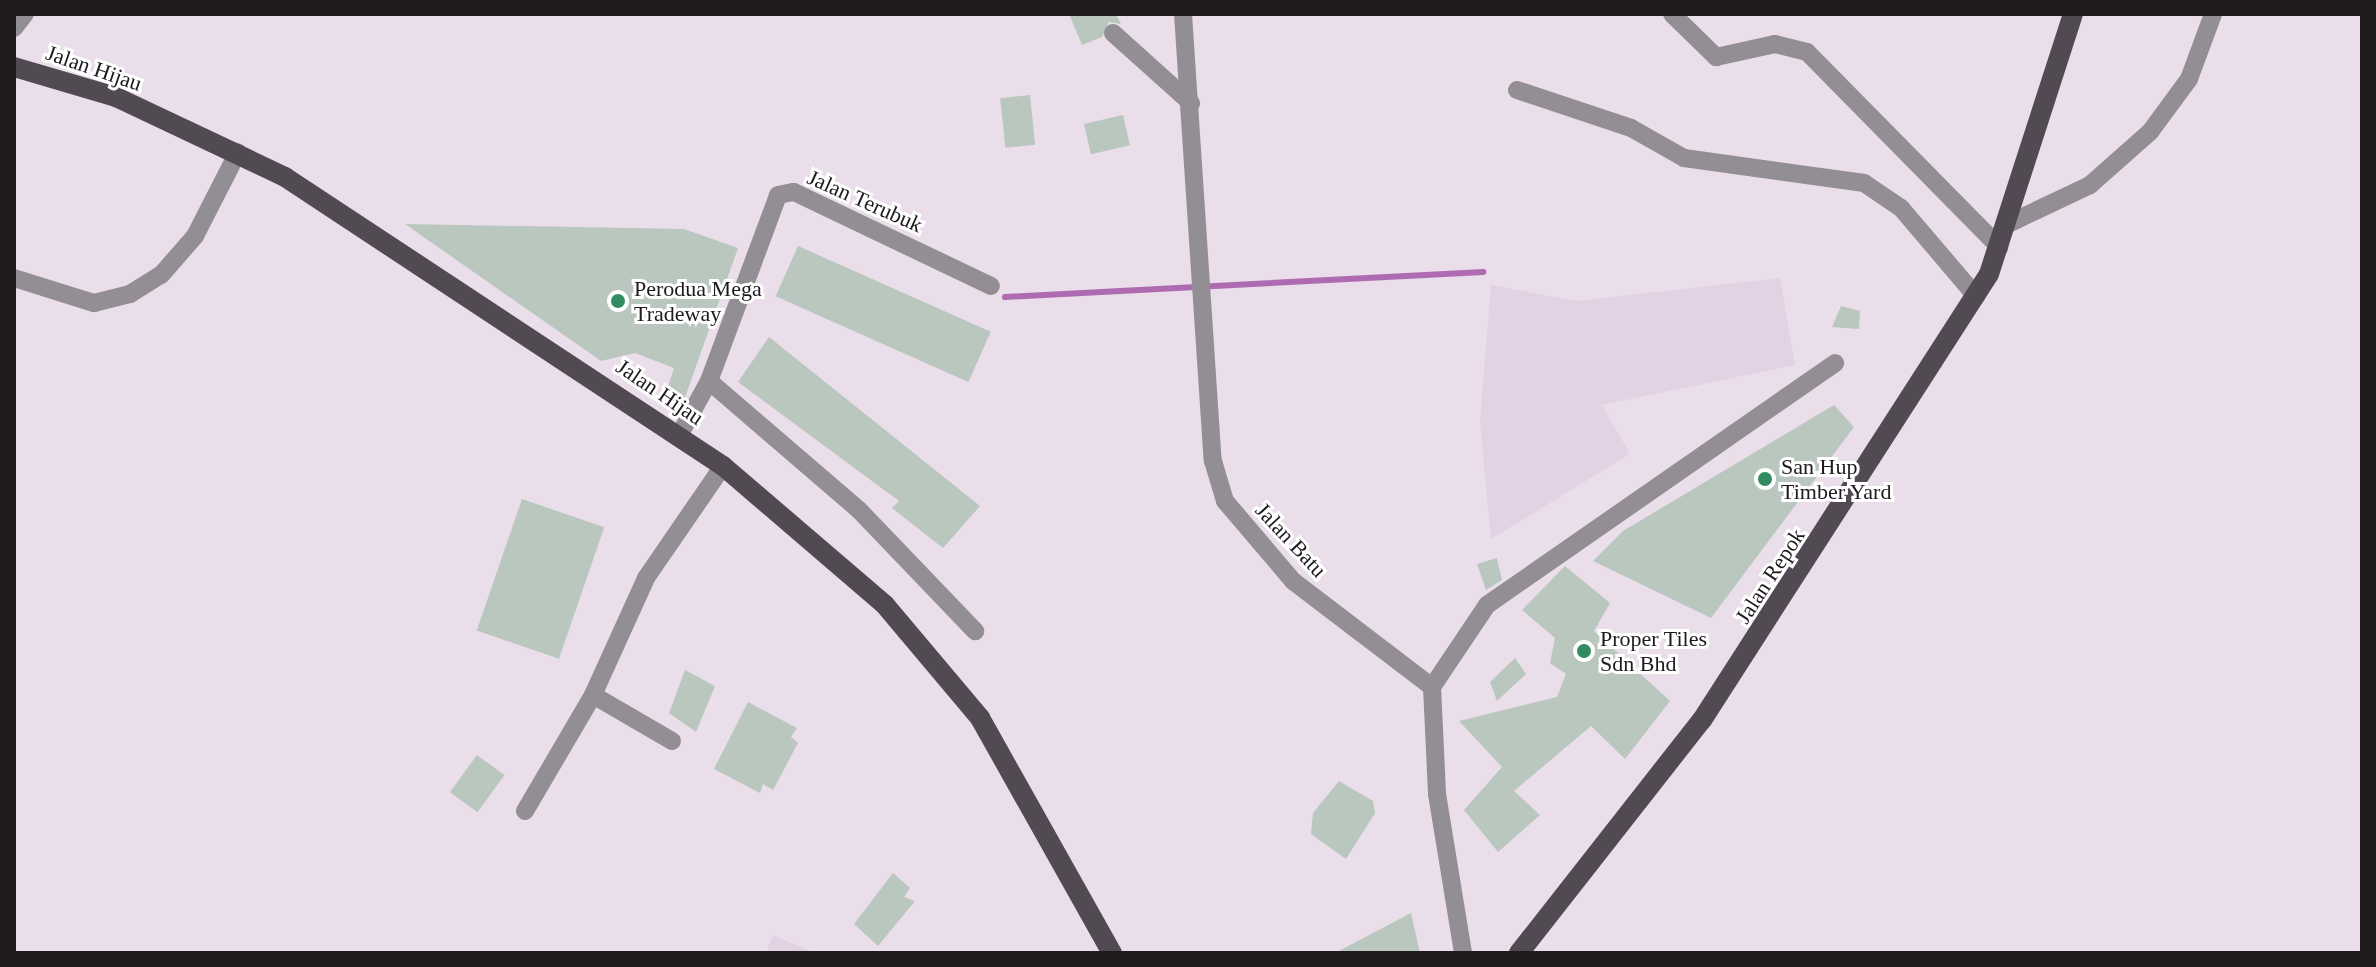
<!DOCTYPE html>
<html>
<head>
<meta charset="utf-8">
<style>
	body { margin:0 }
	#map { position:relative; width:2376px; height:967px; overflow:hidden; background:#e9dee9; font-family:Georgia,serif }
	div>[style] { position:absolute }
	.built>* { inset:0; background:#e3d2e3 }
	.stream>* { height:6px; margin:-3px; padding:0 3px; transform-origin:3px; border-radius:3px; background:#ae6bb1 }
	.building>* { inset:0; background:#b9c7bf; transform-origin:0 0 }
	.street>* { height:18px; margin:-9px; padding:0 9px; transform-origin:9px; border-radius:9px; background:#938e93 }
	.primary>* { height:20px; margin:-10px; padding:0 10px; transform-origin:10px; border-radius:10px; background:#524a52 }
	.dots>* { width:22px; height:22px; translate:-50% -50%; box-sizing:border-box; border:4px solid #fff; border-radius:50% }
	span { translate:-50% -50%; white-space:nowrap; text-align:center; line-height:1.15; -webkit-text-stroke:6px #fff; paint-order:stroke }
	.street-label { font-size:22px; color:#1e1a1e }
	.poi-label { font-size:22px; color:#1e1a1e }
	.left { translate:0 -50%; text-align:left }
	.frame { position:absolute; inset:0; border:16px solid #1e1a1e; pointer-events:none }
</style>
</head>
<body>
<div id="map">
	<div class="built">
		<div style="clip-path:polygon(1780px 278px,1795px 365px,1602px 405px,1630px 454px,1491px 539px,1480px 421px,1491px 285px,1577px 301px)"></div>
		<div style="clip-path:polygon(773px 935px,815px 953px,766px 953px)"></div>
	</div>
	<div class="stream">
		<div style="left:1005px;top:297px;width:479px;rotate:-3deg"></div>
	</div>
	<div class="building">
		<div style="clip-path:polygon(1069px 14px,1116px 14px,1121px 24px,1109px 22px,1102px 37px,1082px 45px)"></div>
		<div style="left:1030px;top:95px;width:50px;height:30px;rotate:84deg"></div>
		<div style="left:1123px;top:115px;width:31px;height:40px;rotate:77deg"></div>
		<div style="clip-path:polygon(405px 224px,684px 229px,738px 248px,683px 403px,665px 396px,674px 368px,635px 353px,601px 361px)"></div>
		<div style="left:798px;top:246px;width:211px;height:55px;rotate:24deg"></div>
		<div style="clip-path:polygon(1841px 306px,1860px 311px,1859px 329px,1832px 327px)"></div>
		<div style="clip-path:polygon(769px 337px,980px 506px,943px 548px,892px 508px,899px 501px,738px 382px)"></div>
		<div style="clip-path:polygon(1834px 405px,1854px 427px,1711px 618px,1593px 561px,1623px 531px)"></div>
		<div style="left:522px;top:499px;width:87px;height:139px;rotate:19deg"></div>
		<div style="clip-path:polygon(1497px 558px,1502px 580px,1486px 590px,1477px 564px)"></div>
		<div style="clip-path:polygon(1565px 566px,1610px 603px,1594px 631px,1670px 701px,1625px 759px,1591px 726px,1514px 791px,1540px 815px,1498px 852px,1464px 810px,1502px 767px,1459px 721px,1557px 697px,1566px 674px,1550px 663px,1555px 638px,1522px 610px)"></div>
		<div style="clip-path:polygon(1515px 658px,1526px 674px,1497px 701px,1490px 682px)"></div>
		<div style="clip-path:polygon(685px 670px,715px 686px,696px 732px,669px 713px)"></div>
		<div style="clip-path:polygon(748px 702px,797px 728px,791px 737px,798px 743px,773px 790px,763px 784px,760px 793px,714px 769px)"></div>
		<div style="left:477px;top:755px;width:34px;height:46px;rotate:36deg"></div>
		<div style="clip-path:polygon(1339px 781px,1373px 801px,1375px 813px,1346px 859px,1311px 834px,1313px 813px)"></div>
		<div style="clip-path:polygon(893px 873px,910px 888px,904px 897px,915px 901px,878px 946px,854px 924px)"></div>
		<div style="clip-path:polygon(1411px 913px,1420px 953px,1335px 953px)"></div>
	</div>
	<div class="street">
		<div style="left:1183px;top:14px;width:448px;rotate:86.2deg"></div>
		<div style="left:1213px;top:461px;width:42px;rotate:73.3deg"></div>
		<div style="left:1225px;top:501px;width:105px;rotate:49.6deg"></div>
		<div style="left:1293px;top:581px;width:175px;rotate:37.3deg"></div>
		<div style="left:1432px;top:687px;width:107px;rotate:87.3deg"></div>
		<div style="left:1437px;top:794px;width:161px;rotate:80.7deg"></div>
		<div style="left:1672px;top:14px;width:62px;rotate:44.3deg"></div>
		<div style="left:1716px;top:57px;width:60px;rotate:-12.4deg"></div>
		<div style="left:1775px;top:44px;width:33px;rotate:14deg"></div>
		<div style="left:1807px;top:52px;width:274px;rotate:45.4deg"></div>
		<div style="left:14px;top:28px;width:18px;rotate:-52deg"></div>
		<div style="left:1113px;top:33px;width:105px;rotate:41.9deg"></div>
		<div style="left:1517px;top:90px;width:120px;rotate:18.4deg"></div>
		<div style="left:1631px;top:128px;width:61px;rotate:29.5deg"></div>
		<div style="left:1684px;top:158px;width:182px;rotate:7.9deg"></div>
		<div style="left:1864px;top:183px;width:45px;rotate:34deg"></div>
		<div style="left:1901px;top:208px;width:116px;rotate:49.6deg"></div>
		<div style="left:2010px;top:223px;width:89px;rotate:-25.4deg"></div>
		<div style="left:2090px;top:185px;width:80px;rotate:-41.5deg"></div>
		<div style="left:2150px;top:132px;width:66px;rotate:-53.7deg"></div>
		<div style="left:2189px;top:79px;width:69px;rotate:-69.7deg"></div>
		<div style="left:14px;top:278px;width:84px;rotate:17.4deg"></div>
		<div style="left:94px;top:303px;width:37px;rotate:-14deg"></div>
		<div style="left:130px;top:294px;width:36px;rotate:-32deg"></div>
		<div style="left:161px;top:275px;width:52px;rotate:-48.9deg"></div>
		<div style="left:195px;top:236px;width:94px;rotate:-62.9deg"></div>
		<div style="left:709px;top:381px;width:198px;rotate:40.7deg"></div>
		<div style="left:859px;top:510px;width:168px;rotate:46.2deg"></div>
		<div style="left:681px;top:432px;width:58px;rotate:-61.2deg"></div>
		<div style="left:709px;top:381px;width:198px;rotate:-69.6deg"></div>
		<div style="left:778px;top:195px;width:16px;rotate:-11deg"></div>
		<div style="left:794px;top:192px;width:218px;rotate:25.5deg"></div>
		<div style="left:1432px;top:687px;width:99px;rotate:-56.1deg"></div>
		<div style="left:1487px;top:605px;width:424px;rotate:-34.8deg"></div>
		<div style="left:672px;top:741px;width:91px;rotate:-149.8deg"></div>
		<div style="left:593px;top:695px;width:128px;rotate:-65.6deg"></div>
		<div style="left:646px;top:578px;width:136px;rotate:-55.5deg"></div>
		<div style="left:525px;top:811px;width:134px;rotate:-59.6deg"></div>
	</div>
	<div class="primary">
		<div style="left:14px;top:67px;width:106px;rotate:16.4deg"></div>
		<div style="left:116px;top:97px;width:187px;rotate:25.3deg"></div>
		<div style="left:285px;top:177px;width:525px;rotate:33.42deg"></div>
		<div style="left:723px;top:466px;width:213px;rotate:40.6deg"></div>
		<div style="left:885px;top:605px;width:148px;rotate:49.9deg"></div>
		<div style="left:980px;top:718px;width:270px;rotate:60.7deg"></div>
		<div style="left:1519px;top:953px;width:296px;rotate:-51.9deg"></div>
		<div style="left:1702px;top:720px;width:530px;rotate:-57.24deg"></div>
		<div style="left:1989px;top:274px;width:273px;rotate:-72.1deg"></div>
	</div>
	<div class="dots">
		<div style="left:618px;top:301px;background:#328c62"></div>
		<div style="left:1765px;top:479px;background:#328c62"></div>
		<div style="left:1584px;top:651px;background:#328c62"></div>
	</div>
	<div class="street-label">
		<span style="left:94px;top:68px;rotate:19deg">Jalan Hijau</span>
		<span style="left:865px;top:201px;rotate:24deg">Jalan Terubuk</span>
		<span style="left:660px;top:392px;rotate:34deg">Jalan Hijau</span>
		<span style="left:1291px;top:540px;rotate:47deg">Jalan Batu</span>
		<span style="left:1770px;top:576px;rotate:-57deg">Jalan Repok</span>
	</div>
	<div class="poi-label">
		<span class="left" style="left:634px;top:301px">Perodua Mega<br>Tradeway</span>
		<span class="left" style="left:1781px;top:479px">San Hup<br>Timber Yard</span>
		<span class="left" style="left:1600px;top:651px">Proper Tiles<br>Sdn Bhd</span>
	</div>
	<div class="frame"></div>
</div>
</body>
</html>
